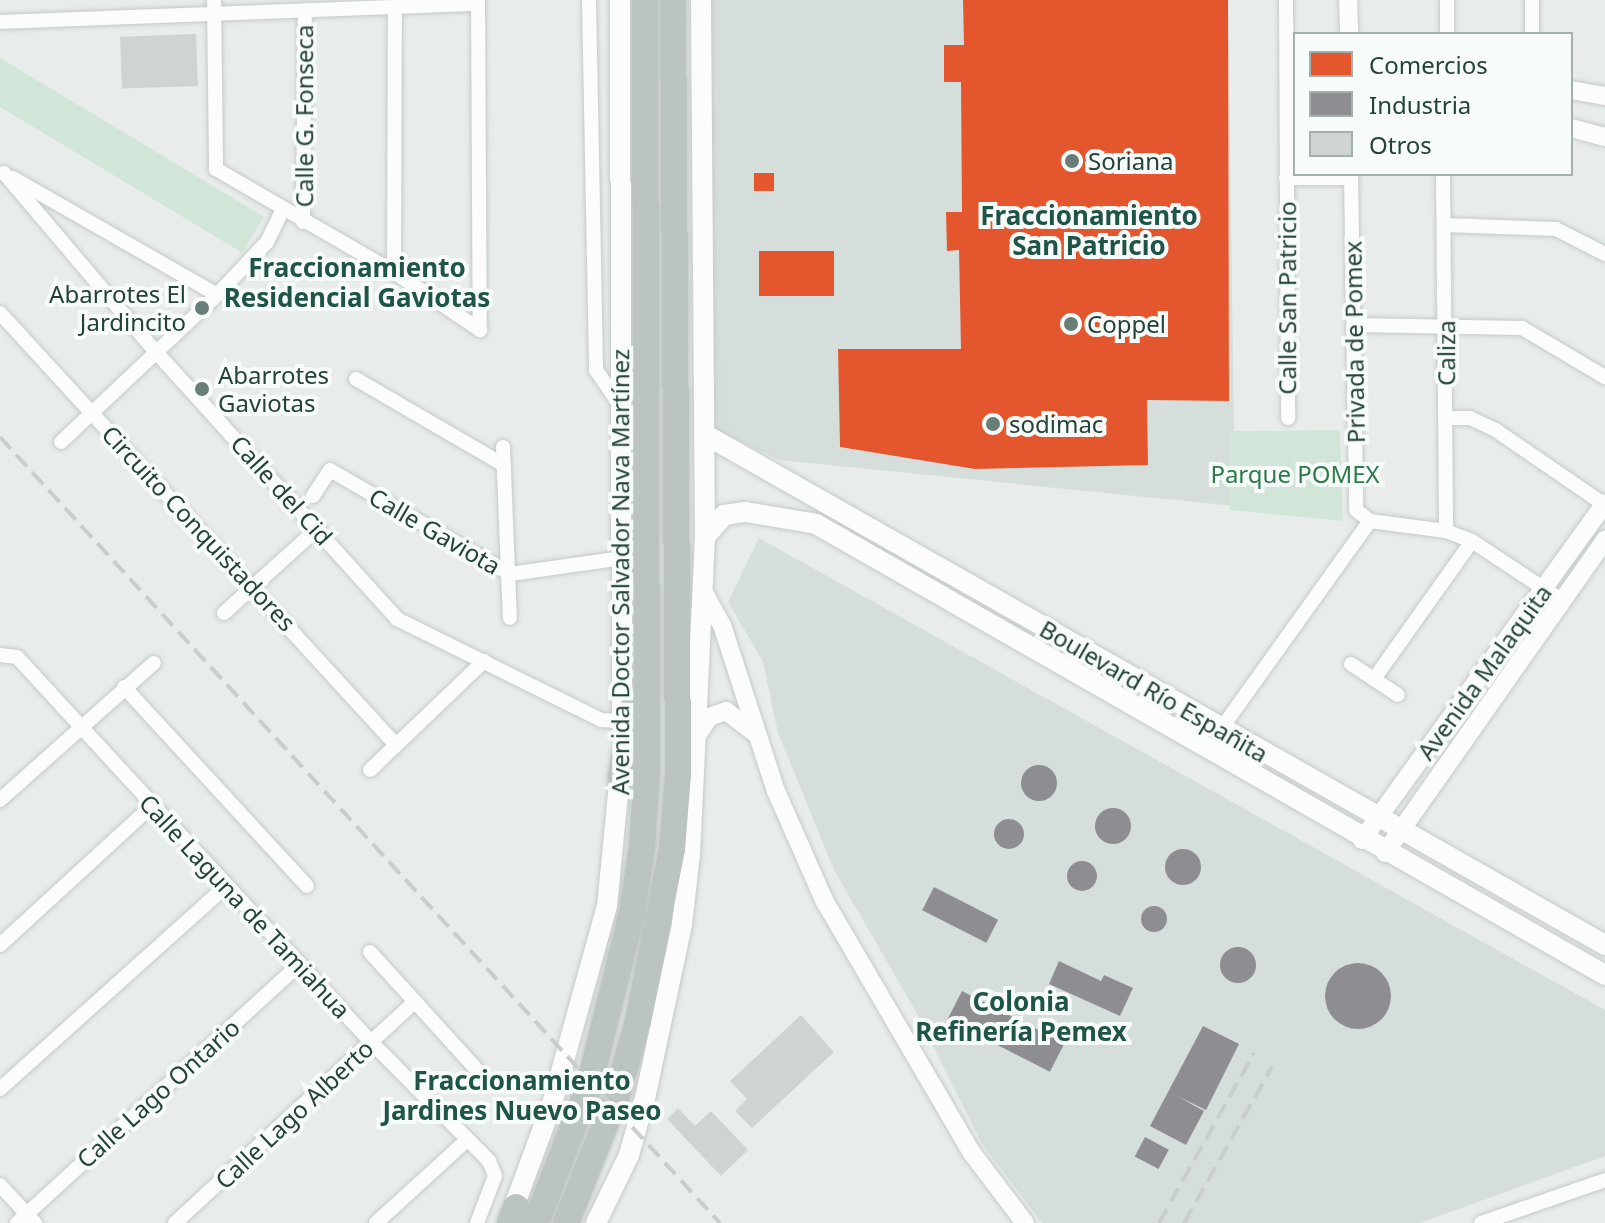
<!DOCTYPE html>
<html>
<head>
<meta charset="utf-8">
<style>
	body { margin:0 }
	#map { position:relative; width:1605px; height:1223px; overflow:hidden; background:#e8edeb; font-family:"Noto Sans",sans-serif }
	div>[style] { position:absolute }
	.built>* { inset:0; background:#d6dedb }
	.green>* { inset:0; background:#d1e6d8; transform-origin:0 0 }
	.shops>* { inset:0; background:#e4572e; transform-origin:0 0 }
	.industry>* { inset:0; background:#8d8d92; transform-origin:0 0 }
	.round { border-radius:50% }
	.building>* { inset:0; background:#cfd4d2; transform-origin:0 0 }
	.roads { filter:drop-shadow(0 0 2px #c5cac8) drop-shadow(0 0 2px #c5cac8) }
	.minor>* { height:14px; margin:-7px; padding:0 7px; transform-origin:7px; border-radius:7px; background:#fcfcfc }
	.tertiary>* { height:18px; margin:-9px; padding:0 9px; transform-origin:9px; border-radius:9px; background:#fcfcfc }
	.secondary>* { height:20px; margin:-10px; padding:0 10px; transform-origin:10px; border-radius:10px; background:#fcfcfc }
	.motorway>* { height:26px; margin:-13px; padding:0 13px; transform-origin:13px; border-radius:13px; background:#bcc4c2 }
	.rail>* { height:4px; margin-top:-2px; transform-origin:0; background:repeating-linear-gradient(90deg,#c9cdcc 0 16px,transparent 0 24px) }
	.dots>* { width:22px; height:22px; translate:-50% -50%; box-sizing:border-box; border:4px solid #f7fbf9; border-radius:50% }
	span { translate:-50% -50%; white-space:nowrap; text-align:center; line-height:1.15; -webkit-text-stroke:8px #f7fbf9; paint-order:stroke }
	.street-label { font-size:24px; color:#24423a }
	.poi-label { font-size:24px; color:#24423a }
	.left { translate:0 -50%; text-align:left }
	.right { translate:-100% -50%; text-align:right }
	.park-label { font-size:24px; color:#2d7a4b }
	.neighbourhood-label { font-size:26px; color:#1f5548; font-weight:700 }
	.legend { position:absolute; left:1293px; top:32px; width:280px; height:144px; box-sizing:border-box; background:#f7fbf9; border:2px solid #a3b1ad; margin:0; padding:10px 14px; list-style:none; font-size:24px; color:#24423a }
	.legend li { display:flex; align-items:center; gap:16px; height:40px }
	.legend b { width:40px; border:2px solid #a3b1ad }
</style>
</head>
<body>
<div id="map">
	<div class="built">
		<div style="clip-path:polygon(709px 0,1228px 0,1235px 506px,779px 460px,715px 429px)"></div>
		<div style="clip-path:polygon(759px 538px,1605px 1010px,1605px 1156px,1420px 1223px,1042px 1223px,982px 1144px,916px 1012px,834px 870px,778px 733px,763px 662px,728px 602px)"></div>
	</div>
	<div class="green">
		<div style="left:0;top:58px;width:308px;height:42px;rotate:31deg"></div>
		<div style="clip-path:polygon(1340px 430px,1343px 521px,1230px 510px,1231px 431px)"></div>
	</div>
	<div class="shops">
		<div style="clip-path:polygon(963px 0,1228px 0,1229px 401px,1147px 400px,1148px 465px,975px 469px,840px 447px,838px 349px,961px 349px,959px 250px,947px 251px,946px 212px,962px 212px,961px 82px,944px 82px,944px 45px,964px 45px)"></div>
		<div style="left:754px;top:173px;width:20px;height:18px"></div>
		<div style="left:834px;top:251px;width:45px;height:75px;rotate:90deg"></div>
	</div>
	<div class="industry">
		<div class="round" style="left:1021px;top:765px;width:36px;height:36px"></div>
		<div class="round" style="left:1095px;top:808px;width:36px;height:36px"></div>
		<div class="round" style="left:994px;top:819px;width:30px;height:30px"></div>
		<div class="round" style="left:1165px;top:849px;width:36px;height:36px"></div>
		<div class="round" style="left:1067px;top:861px;width:30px;height:30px"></div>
		<div style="left:934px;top:887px;width:72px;height:26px;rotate:27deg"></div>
		<div class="round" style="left:1141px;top:906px;width:26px;height:26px"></div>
		<div class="round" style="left:1220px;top:947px;width:36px;height:36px"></div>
		<div style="clip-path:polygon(1059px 961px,1101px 981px,1104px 975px,1133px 988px,1120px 1016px,1049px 984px)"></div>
		<div class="round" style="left:1325px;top:963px;width:66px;height:66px"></div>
		<div style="left:962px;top:991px;width:115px;height:32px;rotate:27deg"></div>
		<div style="clip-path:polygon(1203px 1026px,1239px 1044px,1206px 1110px,1177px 1096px,1204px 1111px,1186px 1145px,1150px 1126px)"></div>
		<div style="left:1145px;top:1137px;width:27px;height:22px;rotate:28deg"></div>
	</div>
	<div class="building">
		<div style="left:196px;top:34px;width:52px;height:76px;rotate:88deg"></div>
		<div style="clip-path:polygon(801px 1015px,834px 1052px,752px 1128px,735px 1111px,747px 1099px,730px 1081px)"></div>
		<div style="clip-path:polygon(678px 1108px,695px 1126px,711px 1111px,748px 1150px,721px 1176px,667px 1119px)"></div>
	</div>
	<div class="roads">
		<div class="minor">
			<div style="left:214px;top:0;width:169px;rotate:89.3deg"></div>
			<div style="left:216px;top:169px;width:206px;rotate:30.1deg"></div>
			<div style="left:394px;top:272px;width:104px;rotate:34deg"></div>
			<div style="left:478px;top:0;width:330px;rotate:89.7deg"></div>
			<div style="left:589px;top:0;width:370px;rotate:88.9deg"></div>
			<div style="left:596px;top:370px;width:46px;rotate:55.6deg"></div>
			<div style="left:1286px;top:0;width:418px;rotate:89.7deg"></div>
			<div style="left:1532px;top:0;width:34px;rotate:90deg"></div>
			<div style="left:0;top:22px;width:478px;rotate:-2.2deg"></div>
			<div style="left:1447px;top:34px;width:34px;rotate:-90deg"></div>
			<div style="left:4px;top:173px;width:235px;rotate:49.7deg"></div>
			<div style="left:156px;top:352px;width:360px;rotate:47.9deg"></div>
			<div style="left:397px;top:619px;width:228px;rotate:26.3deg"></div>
			<div style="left:601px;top:720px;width:21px;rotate:3deg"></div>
			<div style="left:1351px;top:174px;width:336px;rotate:89.1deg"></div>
			<div style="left:1356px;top:510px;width:18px;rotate:38deg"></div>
			<div style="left:1370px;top:521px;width:77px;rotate:7.5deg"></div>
			<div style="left:1446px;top:531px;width:28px;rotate:21deg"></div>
			<div style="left:1472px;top:541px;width:107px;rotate:33.5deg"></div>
			<div style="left:1443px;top:174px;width:357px;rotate:89.5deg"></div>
			<div style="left:13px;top:178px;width:235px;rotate:29.8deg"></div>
			<div style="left:1286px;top:178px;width:65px"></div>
			<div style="left:303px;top:222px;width:212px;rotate:-89.5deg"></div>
			<div style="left:1444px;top:225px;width:112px;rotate:2deg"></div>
			<div style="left:1556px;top:229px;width:55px;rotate:27deg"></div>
			<div style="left:394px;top:272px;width:265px;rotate:-89.8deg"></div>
			<div style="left:0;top:313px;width:586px;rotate:47.49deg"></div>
			<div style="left:1353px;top:325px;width:169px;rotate:1deg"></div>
			<div style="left:1522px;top:328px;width:96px;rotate:30.6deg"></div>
			<div style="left:356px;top:379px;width:171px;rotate:30.2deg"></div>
			<div style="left:1446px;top:418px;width:24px"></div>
			<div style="left:1470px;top:418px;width:26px;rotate:25deg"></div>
			<div style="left:1494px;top:429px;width:135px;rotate:34.4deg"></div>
			<div style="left:61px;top:442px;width:214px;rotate:-43.3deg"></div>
			<div style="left:217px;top:295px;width:73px;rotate:-46.7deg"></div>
			<div style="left:267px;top:242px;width:34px;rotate:-64deg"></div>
			<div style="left:503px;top:447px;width:171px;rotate:87.7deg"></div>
			<div style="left:313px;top:496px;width:31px;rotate:-57deg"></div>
			<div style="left:330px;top:470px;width:208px;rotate:30deg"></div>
			<div style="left:510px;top:574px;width:114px;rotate:-8.1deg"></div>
			<div style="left:224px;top:613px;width:127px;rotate:-42.1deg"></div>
			<div style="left:0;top:655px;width:17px;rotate:7deg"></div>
			<div style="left:17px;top:657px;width:523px;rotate:47.4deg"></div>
			<div style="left:371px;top:1042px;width:168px;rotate:45.2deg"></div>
			<div style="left:489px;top:1161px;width:16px;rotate:68deg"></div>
			<div style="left:495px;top:1176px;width:50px;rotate:111deg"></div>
			<div style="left:1351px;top:664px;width:56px;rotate:33.4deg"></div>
			<div style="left:1374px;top:679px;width:169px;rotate:-54.6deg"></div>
			<div style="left:124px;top:687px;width:270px;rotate:47.4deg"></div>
			<div style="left:1221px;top:729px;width:256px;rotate:-54.4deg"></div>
			<div style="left:370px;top:770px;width:158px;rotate:-43.7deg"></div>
			<div style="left:0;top:800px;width:206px;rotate:-41.7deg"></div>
			<div style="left:0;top:945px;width:207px;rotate:-42.5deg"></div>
			<div style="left:370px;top:952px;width:162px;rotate:47.8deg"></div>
			<div style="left:0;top:1089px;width:305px;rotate:-41.9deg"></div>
			<div style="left:0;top:1185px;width:52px;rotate:47.4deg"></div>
			<div style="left:17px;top:1223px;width:384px;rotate:-42.5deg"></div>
			<div style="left:175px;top:1223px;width:323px;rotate:-42.7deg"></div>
			<div style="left:376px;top:1223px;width:123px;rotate:-42.4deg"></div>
			<div style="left:1481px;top:1223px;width:131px;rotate:-19.1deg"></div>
		</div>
		<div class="tertiary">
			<div style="left:1348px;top:0;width:34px;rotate:88deg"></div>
			<div style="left:1571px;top:90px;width:35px;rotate:10deg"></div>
			<div style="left:1571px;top:128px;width:35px;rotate:15deg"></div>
			<div style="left:703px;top:591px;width:39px;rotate:61deg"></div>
			<div style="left:722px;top:625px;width:175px;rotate:72deg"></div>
			<div style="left:776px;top:791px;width:119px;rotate:66.2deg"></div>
			<div style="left:824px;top:900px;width:293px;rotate:59.7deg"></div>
			<div style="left:972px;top:1153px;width:88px;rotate:52.9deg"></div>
			<div style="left:698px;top:734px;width:20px;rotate:-57deg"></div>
			<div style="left:709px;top:717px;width:18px;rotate:-19deg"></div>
			<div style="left:726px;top:711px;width:39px;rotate:37deg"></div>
			<div style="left:1362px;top:840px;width:415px;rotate:-54.2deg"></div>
			<div style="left:1385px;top:853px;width:383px;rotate:-54.9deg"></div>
		</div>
		<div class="secondary">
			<div style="left:620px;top:0;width:724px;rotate:89.84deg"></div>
			<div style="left:704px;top:434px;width:1036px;rotate:29.56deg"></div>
			<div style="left:705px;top:537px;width:29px;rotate:-49deg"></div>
			<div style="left:724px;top:515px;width:22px;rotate:-8deg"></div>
			<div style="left:746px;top:512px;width:71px;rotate:9.7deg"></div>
			<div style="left:816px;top:524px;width:909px;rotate:29.75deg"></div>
			<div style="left:509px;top:1220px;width:124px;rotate:-69.7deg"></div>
			<div style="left:552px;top:1104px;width:205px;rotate:-74.5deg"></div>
			<div style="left:607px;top:906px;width:143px;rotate:-84.4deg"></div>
			<div style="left:596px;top:1223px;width:76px;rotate:-64.1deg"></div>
			<div style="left:629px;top:1155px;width:63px;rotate:-74.4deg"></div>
			<div style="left:646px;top:1094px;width:174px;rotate:-78deg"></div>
			<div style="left:682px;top:924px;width:69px;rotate:-83.4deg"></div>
			<div style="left:690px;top:855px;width:318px;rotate:-87.3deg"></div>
			<div style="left:705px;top:537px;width:537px;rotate:-90.43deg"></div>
		</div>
		<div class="motorway">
			<div style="left:621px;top:777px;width:78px;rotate:-79.7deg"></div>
			<div style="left:510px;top:1223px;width:17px;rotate:-69deg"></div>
			<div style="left:536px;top:1223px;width:147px;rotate:-68.9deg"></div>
			<div style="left:589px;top:1086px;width:178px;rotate:-76deg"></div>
			<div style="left:632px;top:913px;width:67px;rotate:-81.4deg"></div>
			<div style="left:642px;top:847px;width:74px;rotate:-86.1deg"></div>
			<div style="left:647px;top:773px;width:773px;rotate:-90.15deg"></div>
			<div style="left:566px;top:1223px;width:138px;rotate:-68.3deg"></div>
			<div style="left:617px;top:1095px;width:77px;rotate:-74.2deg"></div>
			<div style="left:638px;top:1021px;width:175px;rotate:-78.8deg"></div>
			<div style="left:672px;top:849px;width:75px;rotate:-85.4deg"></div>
			<div style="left:678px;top:774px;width:774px;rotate:-90.37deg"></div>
		</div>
	</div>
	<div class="rail">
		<div style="left:0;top:437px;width:1066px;rotate:47.51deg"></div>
		<div style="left:1159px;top:1223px;width:195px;rotate:-60.8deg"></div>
		<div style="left:1184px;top:1223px;width:179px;rotate:-60.6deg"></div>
	</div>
	<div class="dots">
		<div style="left:1072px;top:161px;background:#697e78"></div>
		<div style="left:202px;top:308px;background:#697e78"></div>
		<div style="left:1071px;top:324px;background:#697e78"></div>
		<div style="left:202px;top:389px;background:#697e78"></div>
		<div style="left:993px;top:424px;background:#697e78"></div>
	</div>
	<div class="street-label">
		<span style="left:304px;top:116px;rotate:-90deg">Calle G. Fonseca</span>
		<span style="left:1287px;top:298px;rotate:-90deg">Calle San Patricio</span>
		<span style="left:1354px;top:342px;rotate:-91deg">Privada de Pomex</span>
		<span style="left:1446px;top:353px;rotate:-90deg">Caliza</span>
		<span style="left:282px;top:490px;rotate:48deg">Calle del Cid</span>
		<span style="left:199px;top:528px;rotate:47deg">Circuito Conquistadores</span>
		<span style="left:435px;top:531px;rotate:30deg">Calle Gaviota</span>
		<span style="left:620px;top:572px;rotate:-90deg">Avenida Doctor Salvador Nava Martínez</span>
		<span style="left:1484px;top:672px;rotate:-54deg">Avenida Malaquita</span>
		<span style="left:1154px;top:691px;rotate:30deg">Boulevard Río Españita</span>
		<span style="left:245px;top:906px;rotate:47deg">Calle Laguna de Tamiahua</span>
		<span style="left:158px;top:1093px;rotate:-42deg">Calle Lago Ontario</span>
		<span style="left:294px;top:1114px;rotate:-43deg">Calle Lago Alberto</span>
	</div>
	<div class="poi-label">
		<span class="left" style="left:1088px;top:161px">Soriana</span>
		<span class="right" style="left:186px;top:308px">Abarrotes El<br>Jardincito</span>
		<span class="left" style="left:1087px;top:324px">Coppel</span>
		<span class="left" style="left:218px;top:389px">Abarrotes<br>Gaviotas</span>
		<span class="left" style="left:1009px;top:424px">sodimac</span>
	</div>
	<div class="park-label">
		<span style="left:1295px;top:474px">Parque POMEX</span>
	</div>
	<div class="neighbourhood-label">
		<span style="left:1089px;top:231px">Fraccionamiento<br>San Patricio</span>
		<span style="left:357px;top:283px">Fraccionamiento<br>Residencial Gaviotas</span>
		<span style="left:1021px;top:1017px">Colonia<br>Refinería Pemex</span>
		<span style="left:522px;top:1096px">Fraccionamiento<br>Jardines Nuevo Paseo</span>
	</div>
	<ul class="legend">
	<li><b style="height:22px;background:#e4572e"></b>Comercios</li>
	<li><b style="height:22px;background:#8d8d92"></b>Industria</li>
	<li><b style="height:22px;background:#cfd4d2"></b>Otros</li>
	</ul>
</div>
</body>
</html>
